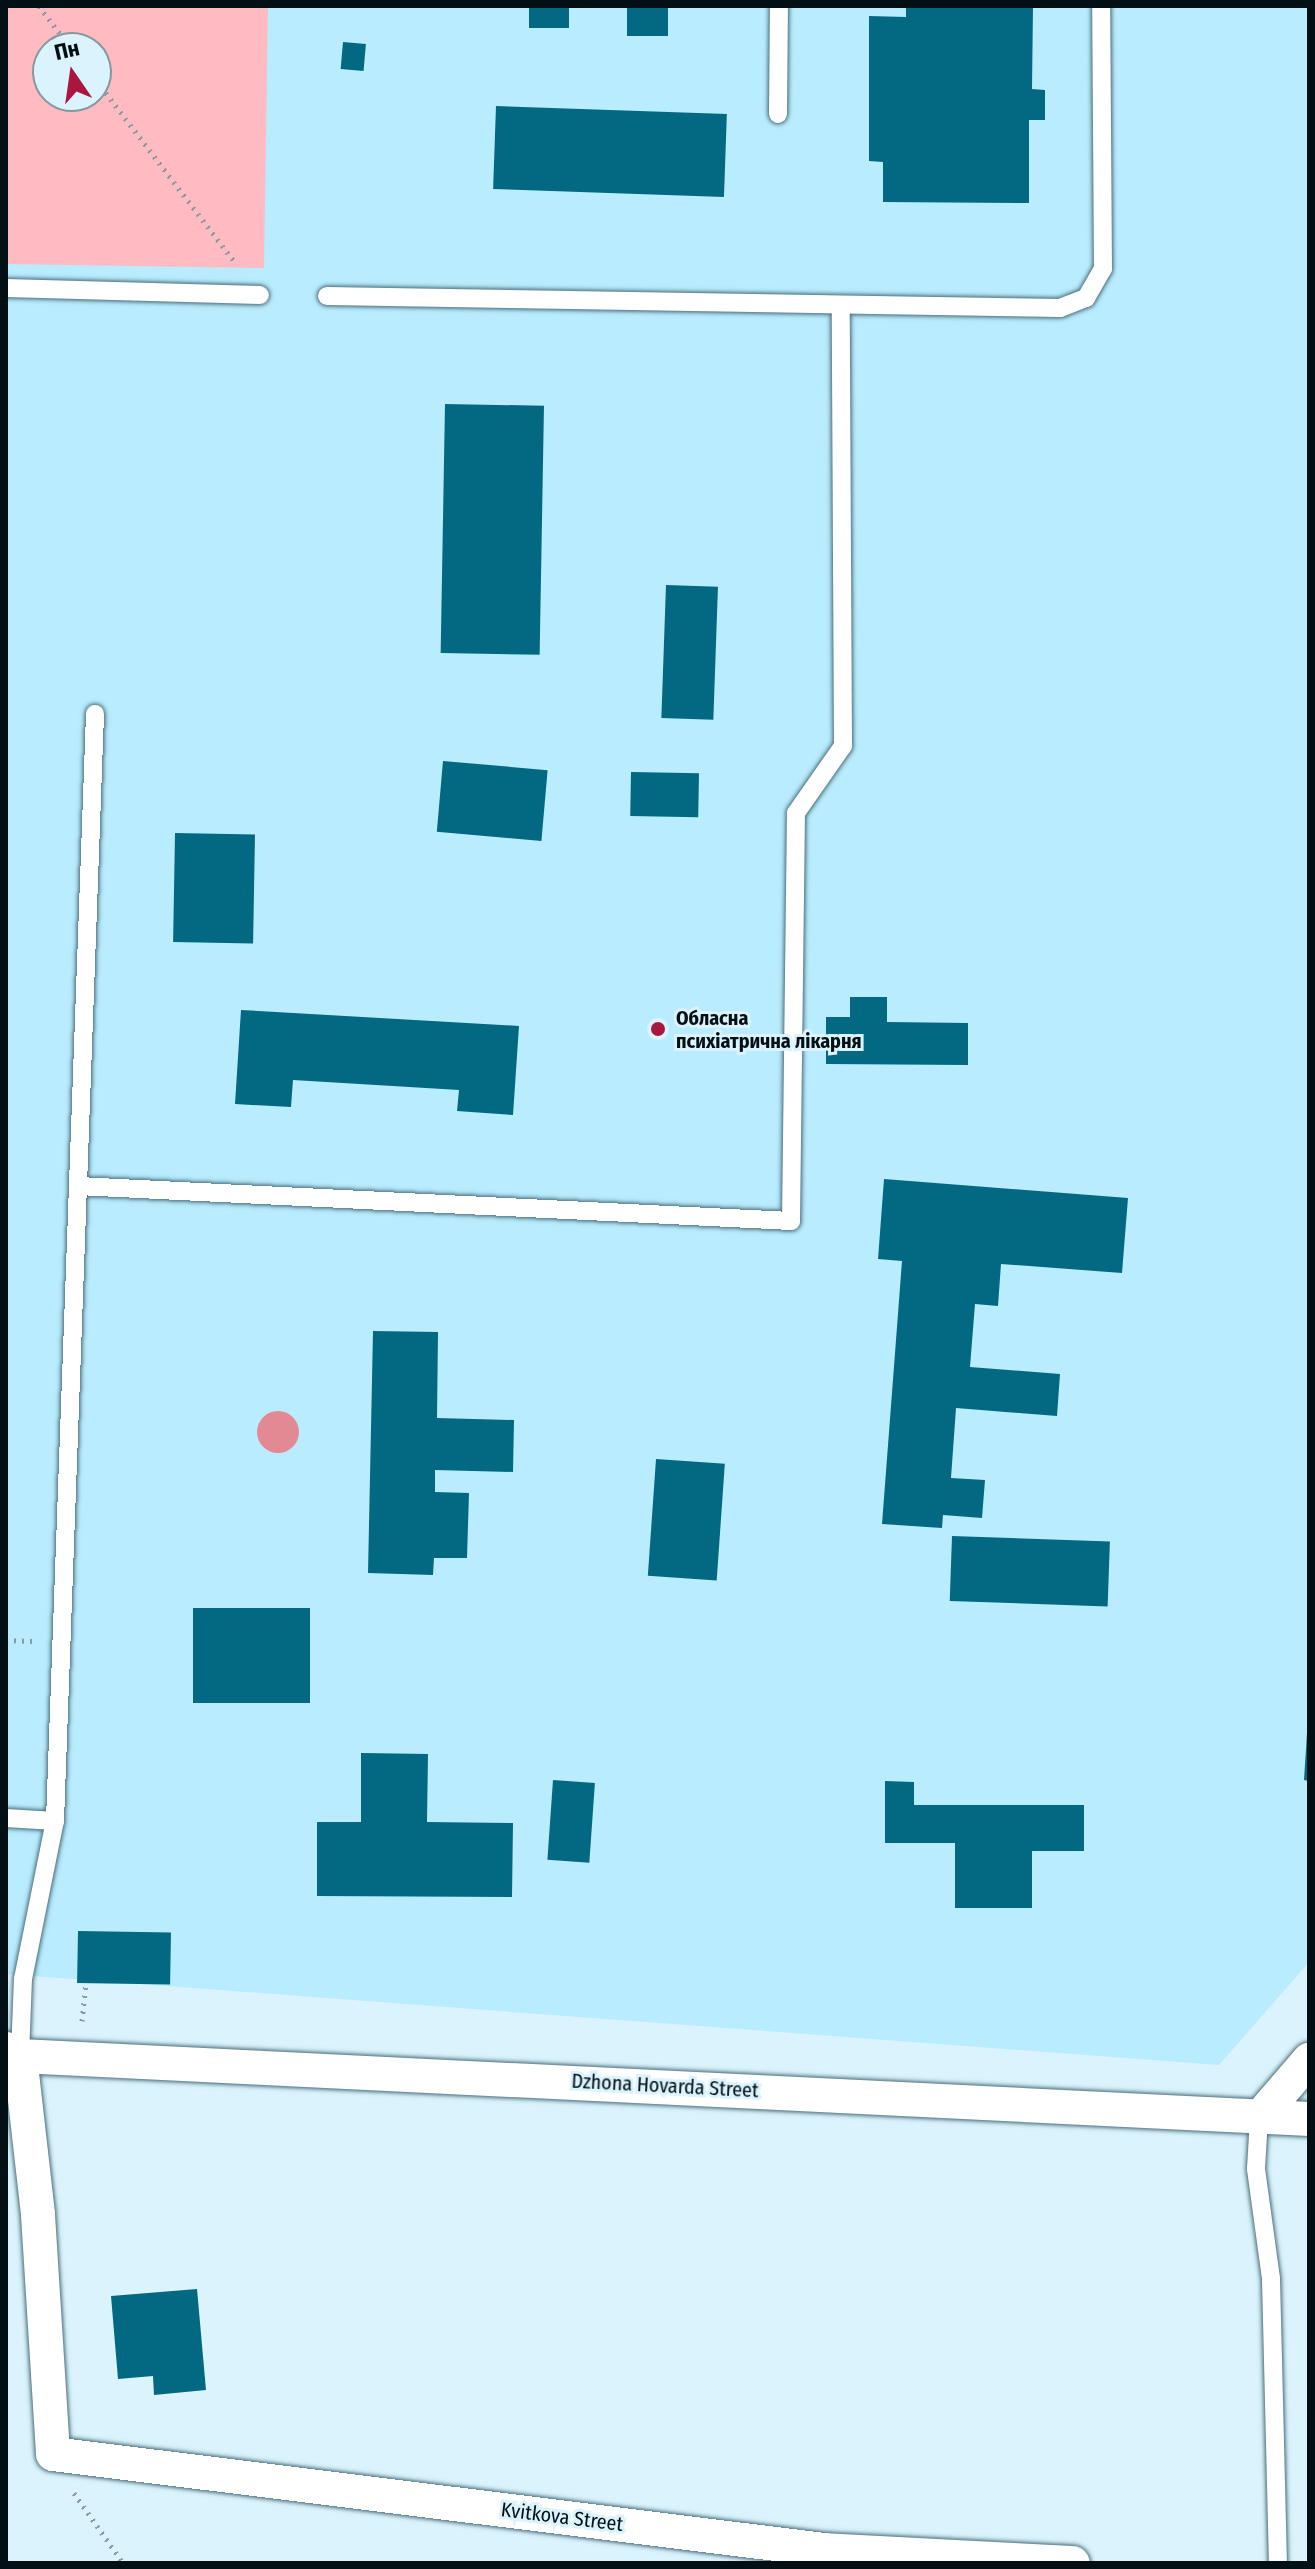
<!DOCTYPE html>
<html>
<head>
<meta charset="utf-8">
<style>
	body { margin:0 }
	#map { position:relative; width:1315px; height:2569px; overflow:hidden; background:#daf3fc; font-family:"Fira Sans Condensed",sans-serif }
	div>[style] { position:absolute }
	.built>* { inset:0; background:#b9ecfe }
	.green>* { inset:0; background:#ffbbc1 }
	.water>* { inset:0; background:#e38993 }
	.round { border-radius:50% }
	.building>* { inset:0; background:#036982; transform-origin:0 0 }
	.path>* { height:5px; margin-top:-2.5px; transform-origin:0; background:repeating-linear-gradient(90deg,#869ba2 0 2px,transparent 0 8px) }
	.roads { filter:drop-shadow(0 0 2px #496f7c) drop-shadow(0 0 2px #496f7c) }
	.lane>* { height:18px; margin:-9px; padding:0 9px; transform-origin:9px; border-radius:9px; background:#fff }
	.street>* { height:34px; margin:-17px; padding:0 17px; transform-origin:17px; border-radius:17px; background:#fff }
	.dots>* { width:22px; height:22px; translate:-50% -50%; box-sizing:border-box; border:4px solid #daf3fc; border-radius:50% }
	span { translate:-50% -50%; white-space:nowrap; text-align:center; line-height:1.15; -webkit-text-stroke:6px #daf3fc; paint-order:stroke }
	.poi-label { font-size:20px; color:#020f14; font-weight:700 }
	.left { translate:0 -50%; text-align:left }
	.street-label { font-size:20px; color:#020f14 }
	.frame { position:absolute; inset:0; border:8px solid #020f14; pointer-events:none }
	.north { position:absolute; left:32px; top:32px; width:80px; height:80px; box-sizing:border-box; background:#daf3fc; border:2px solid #84989f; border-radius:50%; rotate:347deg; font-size:22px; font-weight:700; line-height:32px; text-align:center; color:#020f14 }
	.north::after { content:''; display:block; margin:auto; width:28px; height:36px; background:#ab1640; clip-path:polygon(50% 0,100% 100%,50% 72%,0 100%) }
</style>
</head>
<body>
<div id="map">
	<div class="built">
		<div style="clip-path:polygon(evenodd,6px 6px,1309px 6px,1309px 1962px,1219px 2065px,6px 1974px,6px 6px,48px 48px,96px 48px,96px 96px,48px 96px,48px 48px)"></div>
	</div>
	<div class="green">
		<div style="clip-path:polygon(evenodd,6px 6px,268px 6px,264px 268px,6px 264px,6px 6px,48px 48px,96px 48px,96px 96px,48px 96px,48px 48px)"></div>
	</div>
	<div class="water">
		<div class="round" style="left:257px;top:1411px;width:42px;height:42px"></div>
	</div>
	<div class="building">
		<div style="left:529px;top:6px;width:40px;height:22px"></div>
		<div style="left:627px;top:6px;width:41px;height:30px"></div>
		<div style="clip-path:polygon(906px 6px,1033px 6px,1032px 89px,1045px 90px,1045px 120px,1029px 120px,1029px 203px,883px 202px,883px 162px,869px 161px,869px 16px,906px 17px)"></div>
		<div style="left:343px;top:42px;width:23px;height:27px;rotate:5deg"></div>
		<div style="left:496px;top:106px;width:231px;height:83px;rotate:2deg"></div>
		<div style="left:445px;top:404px;width:99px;height:249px;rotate:1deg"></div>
		<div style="left:666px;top:585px;width:52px;height:133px;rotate:2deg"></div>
		<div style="left:443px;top:761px;width:105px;height:71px;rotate:5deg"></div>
		<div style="left:631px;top:772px;width:68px;height:44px;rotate:1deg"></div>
		<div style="left:175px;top:833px;width:80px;height:109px;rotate:1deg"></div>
		<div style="clip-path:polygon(850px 997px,887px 997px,887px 1022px,968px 1023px,968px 1065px,826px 1064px,826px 1017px,850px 1017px)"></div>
		<div style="clip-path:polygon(241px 1010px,519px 1026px,513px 1115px,457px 1111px,459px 1090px,293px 1080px,291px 1107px,235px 1104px)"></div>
		<div style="clip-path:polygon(884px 1179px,1128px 1198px,1122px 1273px,1001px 1264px,998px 1306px,975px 1304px,970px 1367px,1060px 1374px,1057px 1416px,956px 1408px,951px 1478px,985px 1480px,982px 1518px,943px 1515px,942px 1528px,882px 1524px,902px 1261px,878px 1259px)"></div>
		<div style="clip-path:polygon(373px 1331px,438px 1332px,437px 1418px,514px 1420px,513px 1472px,435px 1470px,435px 1492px,469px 1493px,467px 1558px,434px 1558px,433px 1575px,368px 1573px)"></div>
		<div style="left:656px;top:1459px;width:69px;height:117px;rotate:4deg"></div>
		<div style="left:952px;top:1536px;width:158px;height:65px;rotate:2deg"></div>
		<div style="left:193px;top:1608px;width:117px;height:95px"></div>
		<div style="clip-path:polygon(1307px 1733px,1309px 1733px,1309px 1781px,1304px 1780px)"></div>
		<div style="clip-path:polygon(361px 1753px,428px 1754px,427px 1822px,513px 1823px,512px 1897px,317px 1896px,317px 1822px,361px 1822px)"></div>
		<div style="left:553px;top:1780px;width:42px;height:80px;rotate:4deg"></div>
		<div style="clip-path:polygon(885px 1781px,914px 1782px,914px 1805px,1084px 1805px,1084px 1851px,1032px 1851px,1032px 1908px,955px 1908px,955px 1843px,885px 1843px)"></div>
		<div style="left:78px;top:1931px;width:93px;height:52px;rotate:1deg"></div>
		<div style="clip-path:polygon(197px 2289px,206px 2390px,154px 2395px,153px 2376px,118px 2379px,111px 2296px)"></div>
	</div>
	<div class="path">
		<div style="left:39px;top:6px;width:53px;rotate:52.7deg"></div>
		<div style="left:96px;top:80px;width:231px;rotate:52.7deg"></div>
		<div style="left:6px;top:1640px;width:26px;rotate:2deg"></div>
		<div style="left:82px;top:2021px;width:38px;rotate:-84deg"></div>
		<div style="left:74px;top:2493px;width:85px;rotate:55deg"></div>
	</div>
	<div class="roads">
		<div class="lane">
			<div style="left:778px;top:114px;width:108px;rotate:-89.5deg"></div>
			<div style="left:6px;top:288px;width:254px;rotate:1.6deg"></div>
			<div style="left:327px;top:296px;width:733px;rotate:0.94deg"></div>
			<div style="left:1060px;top:308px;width:28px;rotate:-21deg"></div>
			<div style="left:1086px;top:298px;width:34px;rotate:-60deg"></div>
			<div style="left:1103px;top:269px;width:263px;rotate:-90.4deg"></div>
			<div style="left:78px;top:1186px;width:714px;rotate:2.81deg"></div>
			<div style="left:791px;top:1221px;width:408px;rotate:-89.3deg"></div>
			<div style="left:796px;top:813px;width:82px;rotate:-55deg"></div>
			<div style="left:843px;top:746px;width:439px;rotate:-90.3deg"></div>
			<div style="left:6px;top:1818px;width:49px;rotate:3.5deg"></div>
			<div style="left:20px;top:2056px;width:77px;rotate:-87.8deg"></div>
			<div style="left:23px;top:1979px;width:161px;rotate:-78.6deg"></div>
			<div style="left:55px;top:1821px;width:1108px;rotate:-87.93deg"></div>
			<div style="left:1259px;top:2118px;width:51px;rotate:93.4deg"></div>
			<div style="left:1256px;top:2169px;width:111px;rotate:82.2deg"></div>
			<div style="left:1271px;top:2279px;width:284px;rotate:88.6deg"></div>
		</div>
		<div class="street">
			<div style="left:6px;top:2049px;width:16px;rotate:27deg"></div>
			<div style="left:20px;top:2056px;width:1291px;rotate:2.8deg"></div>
			<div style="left:20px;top:2056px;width:160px;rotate:83.5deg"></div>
			<div style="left:38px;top:2215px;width:239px;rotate:86.4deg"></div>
			<div style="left:53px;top:2454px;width:777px;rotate:7.1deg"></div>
			<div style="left:824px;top:2550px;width:249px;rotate:3deg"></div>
			<div style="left:1259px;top:2118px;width:77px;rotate:-49.2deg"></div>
		</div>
	</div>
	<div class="dots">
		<div style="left:658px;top:1029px;background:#ab1640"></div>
	</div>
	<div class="poi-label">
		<span class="left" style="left:676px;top:1030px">Обласна<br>психіатрична лікарня</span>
	</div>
	<div class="street-label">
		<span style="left:665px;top:2086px;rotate:3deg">Dzhona Hovarda Street</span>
		<span style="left:562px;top:2517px;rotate:7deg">Kvitkova Street</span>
	</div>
	<div class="frame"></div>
	<div class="north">Пн</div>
</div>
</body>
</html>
